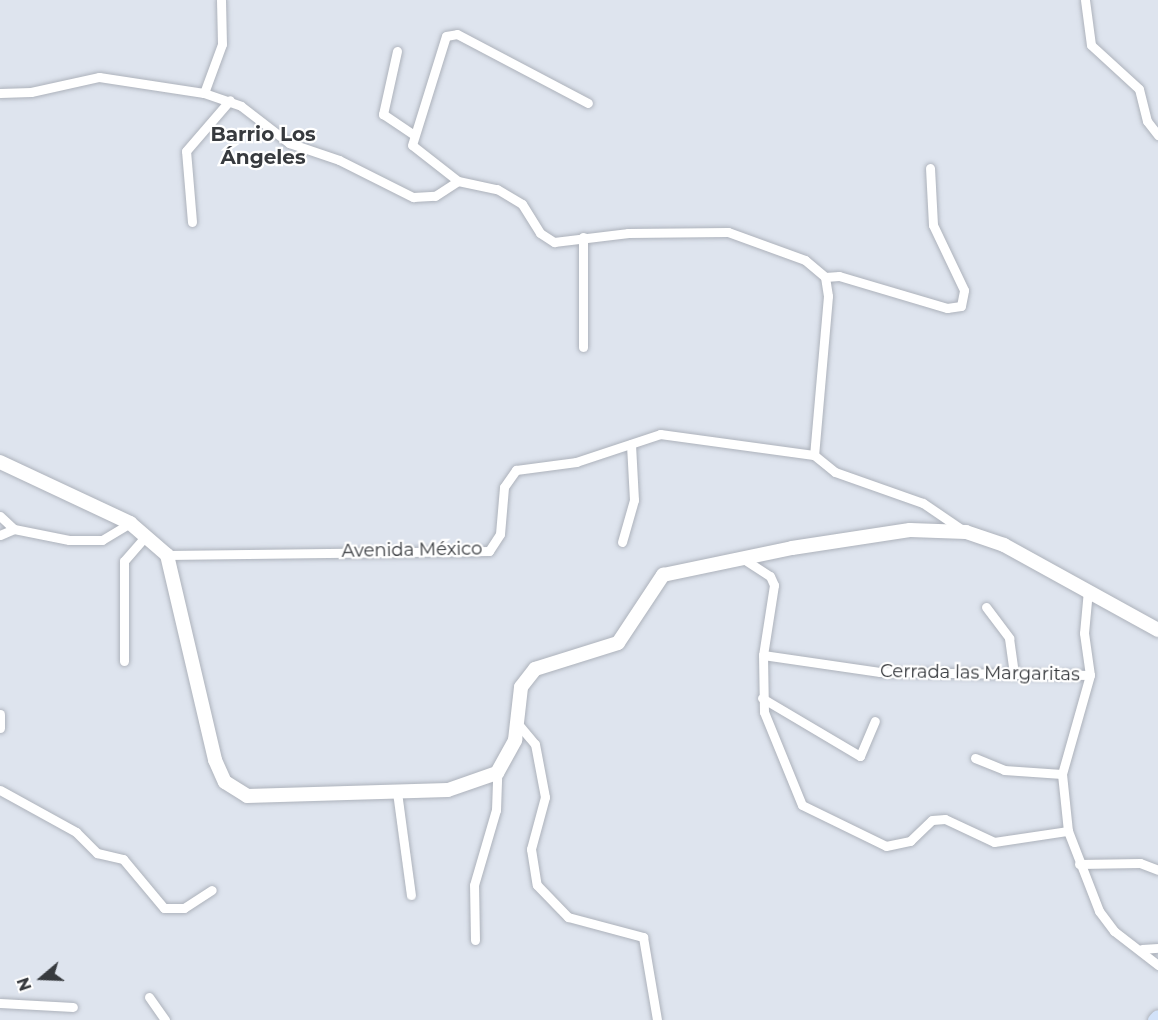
<!DOCTYPE html>
<html>
<head>
<meta charset="utf-8">
<style>
	body { margin:0 }
	#map { position:relative; width:1158px; height:1020px; overflow:hidden; background:#dee4ee; font-family:Montserrat,sans-serif }
	div>[style] { position:absolute }
	.roads { filter:drop-shadow(0 0 2px #adb2bb) drop-shadow(0 0 2px #adb2bb) }
	.street>* { height:9px; margin:-4.5px; padding:0 4.5px; transform-origin:4.5px; border-radius:4.5px; background:#fff }
	.secondary>* { height:14px; margin:-7px; padding:0 7px; transform-origin:7px; border-radius:7px; background:#fff }
	.primary>* { height:15px; margin:-7.5px; padding:0 7.5px; transform-origin:7.5px; border-radius:7.5px; background:#d2e2f9 }
	span { translate:-50% -50%; white-space:nowrap; text-align:center; line-height:1.15; -webkit-text-stroke:4.5px #fff; paint-order:stroke }
	.street-label { font-size:18px; color:#373a3e }
	.neighbourhood-label { font-size:20px; color:#373a3e; font-weight:700 }
	.north { position:absolute; left:12px; top:948px; width:60px; height:60px; -webkit-text-stroke:4px #fff; paint-order:stroke; rotate:251deg; font-size:16px; font-weight:700; line-height:24px; text-align:center; color:#373a3e }
	.north::after { content:''; display:block; margin:auto; width:21px; height:27px; background:#373a3e; clip-path:polygon(50% 0,100% 100%,50% 72%,0 100%) }
</style>
</head>
<body>
<div id="map">
	<div class="roads">
		<div class="street">
			<div style="left:1085px;top:0;width:45px;rotate:82.4deg"></div>
			<div style="left:1091px;top:45px;width:65px;rotate:42.5deg"></div>
			<div style="left:1139px;top:89px;width:33px;rotate:76deg"></div>
			<div style="left:1147px;top:121px;width:18px;rotate:52deg"></div>
			<div style="left:397px;top:51px;width:65px;rotate:102.5deg"></div>
			<div style="left:383px;top:114px;width:36px;rotate:34deg"></div>
			<div style="left:0;top:93px;width:31px;rotate:-2deg"></div>
			<div style="left:31px;top:92px;width:70px;rotate:-12.4deg"></div>
			<div style="left:99px;top:77px;width:106px;rotate:8.7deg"></div>
			<div style="left:204px;top:93px;width:39px;rotate:19deg"></div>
			<div style="left:241px;top:106px;width:61px;rotate:37.6deg"></div>
			<div style="left:289px;top:143px;width:53px;rotate:18.8deg"></div>
			<div style="left:339px;top:160px;width:83px;rotate:26.6deg"></div>
			<div style="left:413px;top:197px;width:22px;rotate:-3deg"></div>
			<div style="left:435px;top:196px;width:27px;rotate:-33deg"></div>
			<div style="left:458px;top:181px;width:40px;rotate:12deg"></div>
			<div style="left:497px;top:189px;width:29px;rotate:31deg"></div>
			<div style="left:522px;top:204px;width:34px;rotate:58deg"></div>
			<div style="left:540px;top:233px;width:17px;rotate:33deg"></div>
			<div style="left:554px;top:242px;width:75px;rotate:-6.9deg"></div>
			<div style="left:628px;top:233px;width:100px;rotate:-0.6deg"></div>
			<div style="left:728px;top:232px;width:82px;rotate:20deg"></div>
			<div style="left:805px;top:260px;width:26px;rotate:40deg"></div>
			<div style="left:825px;top:277px;width:19px;rotate:81deg"></div>
			<div style="left:828px;top:296px;width:160px;rotate:95deg"></div>
			<div style="left:204px;top:93px;width:52px;rotate:-69.8deg"></div>
			<div style="left:222px;top:44px;width:44px;rotate:-91.3deg"></div>
			<div style="left:458px;top:181px;width:58px;rotate:-142deg"></div>
			<div style="left:412px;top:145px;width:114px;rotate:-72.7deg"></div>
			<div style="left:446px;top:36px;width:11px;rotate:-10deg"></div>
			<div style="left:457px;top:34px;width:148px;rotate:27.8deg"></div>
			<div style="left:192px;top:222px;width:71px;rotate:-94.8deg"></div>
			<div style="left:186px;top:151px;width:67px;rotate:-49.2deg"></div>
			<div style="left:583px;top:237px;width:110px;rotate:90deg"></div>
			<div style="left:825px;top:277px;width:14px;rotate:-4deg"></div>
			<div style="left:839px;top:276px;width:113px;rotate:16.5deg"></div>
			<div style="left:947px;top:308px;width:14px;rotate:-8deg"></div>
			<div style="left:961px;top:306px;width:16px;rotate:-79deg"></div>
			<div style="left:964px;top:290px;width:72px;rotate:-115.5deg"></div>
			<div style="left:933px;top:225px;width:57px;rotate:-93deg"></div>
			<div style="left:0;top:516px;width:19px;rotate:43deg"></div>
			<div style="left:0;top:535px;width:15px;rotate:-23deg"></div>
			<div style="left:14px;top:529px;width:56px;rotate:11.3deg"></div>
			<div style="left:69px;top:540px;width:33px"></div>
			<div style="left:102px;top:540px;width:33px;rotate:-31deg"></div>
			<div style="left:622px;top:542px;width:44px;rotate:-74.1deg"></div>
			<div style="left:634px;top:500px;width:56px;rotate:-93.1deg"></div>
			<div style="left:167px;top:555px;width:322px;rotate:-0.7deg"></div>
			<div style="left:489px;top:551px;width:20px;rotate:-57deg"></div>
			<div style="left:500px;top:534px;width:47px;rotate:-85.1deg"></div>
			<div style="left:504px;top:487px;width:21px;rotate:-55deg"></div>
			<div style="left:516px;top:470px;width:61px;rotate:-7.6deg"></div>
			<div style="left:576px;top:462px;width:89px;rotate:-18.4deg"></div>
			<div style="left:660px;top:434px;width:155px;rotate:7.8deg"></div>
			<div style="left:814px;top:455px;width:27px;rotate:39deg"></div>
			<div style="left:835px;top:472px;width:93px;rotate:19.4deg"></div>
			<div style="left:923px;top:503px;width:50px;rotate:34.3deg"></div>
			<div style="left:742px;top:558px;width:33px;rotate:33deg"></div>
			<div style="left:770px;top:576px;width:10px;rotate:66deg"></div>
			<div style="left:774px;top:585px;width:71px;rotate:98.9deg"></div>
			<div style="left:763px;top:655px;width:57px;rotate:89deg"></div>
			<div style="left:764px;top:712px;width:100px;rotate:67.8deg"></div>
			<div style="left:802px;top:805px;width:93px;rotate:26deg"></div>
			<div style="left:886px;top:846px;width:25px;rotate:-12deg"></div>
			<div style="left:910px;top:841px;width:30px;rotate:-44deg"></div>
			<div style="left:932px;top:820px;width:13px;rotate:-4deg"></div>
			<div style="left:945px;top:819px;width:54px;rotate:25.1deg"></div>
			<div style="left:994px;top:842px;width:75px;rotate:-8.5deg"></div>
			<div style="left:1088px;top:590px;width:43px;rotate:95.3deg"></div>
			<div style="left:1084px;top:633px;width:42px;rotate:81.9deg"></div>
			<div style="left:1090px;top:675px;width:103px;rotate:105.8deg"></div>
			<div style="left:1062px;top:774px;width:57px;rotate:84deg"></div>
			<div style="left:1068px;top:831px;width:86px;rotate:68.8deg"></div>
			<div style="left:1099px;top:911px;width:25px;rotate:53deg"></div>
			<div style="left:1114px;top:931px;width:56px;rotate:37.7deg"></div>
			<div style="left:986px;top:607px;width:39px;rotate:53deg"></div>
			<div style="left:1009px;top:638px;width:37px;rotate:82deg"></div>
			<div style="left:763px;top:655px;width:118px;rotate:8.3deg"></div>
			<div style="left:880px;top:672px;width:210px;rotate:0.8deg"></div>
			<div style="left:124px;top:661px;width:100px;rotate:-90deg"></div>
			<div style="left:124px;top:561px;width:33px;rotate:-49deg"></div>
			<div style="left:762px;top:698px;width:114px;rotate:30.6deg"></div>
			<div style="left:860px;top:756px;width:38px;rotate:-67deg"></div>
			<div style="left:0;top:714px;width:14px;rotate:90deg"></div>
			<div style="left:518px;top:724px;width:26px;rotate:50deg"></div>
			<div style="left:535px;top:744px;width:54px;rotate:79.3deg"></div>
			<div style="left:545px;top:797px;width:54px;rotate:105.1deg"></div>
			<div style="left:531px;top:849px;width:36px;rotate:81deg"></div>
			<div style="left:537px;top:885px;width:45px;rotate:45.9deg"></div>
			<div style="left:568px;top:917px;width:78px;rotate:14.9deg"></div>
			<div style="left:643px;top:937px;width:84px;rotate:80.4deg"></div>
			<div style="left:975px;top:758px;width:31px;rotate:22deg"></div>
			<div style="left:1004px;top:770px;width:58px;rotate:3.9deg"></div>
			<div style="left:0;top:790px;width:87px;rotate:28.9deg"></div>
			<div style="left:76px;top:832px;width:30px;rotate:45deg"></div>
			<div style="left:97px;top:853px;width:27px;rotate:13deg"></div>
			<div style="left:123px;top:859px;width:64px;rotate:50.1deg"></div>
			<div style="left:164px;top:908px;width:20px"></div>
			<div style="left:184px;top:908px;width:33px;rotate:-33deg"></div>
			<div style="left:397px;top:792px;width:104px;rotate:82.3deg"></div>
			<div style="left:1079px;top:864px;width:61px;rotate:-0.9deg"></div>
			<div style="left:1140px;top:863px;width:19px;rotate:21deg"></div>
			<div style="left:475px;top:940px;width:55px;rotate:-91deg"></div>
			<div style="left:474px;top:885px;width:78px;rotate:-73.7deg"></div>
			<div style="left:496px;top:810px;width:37px;rotate:-88deg"></div>
			<div style="left:1142px;top:949px;width:16px;rotate:-4deg"></div>
			<div style="left:149px;top:997px;width:28px;rotate:55deg"></div>
			<div style="left:0;top:1003px;width:73px;rotate:3.1deg"></div>
		</div>
		<div class="secondary">
			<div style="left:0;top:462px;width:144px;rotate:25.1deg"></div>
			<div style="left:130px;top:523px;width:49px;rotate:40.9deg"></div>
			<div style="left:167px;top:555px;width:211px;rotate:76.8deg"></div>
			<div style="left:215px;top:760px;width:24px;rotate:66deg"></div>
			<div style="left:225px;top:782px;width:26px;rotate:32deg"></div>
			<div style="left:247px;top:796px;width:201px;rotate:-1.7deg"></div>
			<div style="left:448px;top:790px;width:52px;rotate:-19.1deg"></div>
			<div style="left:497px;top:773px;width:38px;rotate:-61deg"></div>
			<div style="left:515px;top:740px;width:53px;rotate:-83.5deg"></div>
			<div style="left:521px;top:687px;width:23px;rotate:-52deg"></div>
			<div style="left:535px;top:669px;width:87px;rotate:-17.4deg"></div>
			<div style="left:618px;top:643px;width:82px;rotate:-56.5deg"></div>
			<div style="left:663px;top:575px;width:132px;rotate:-11.8deg"></div>
			<div style="left:792px;top:548px;width:119px;rotate:-8.7deg"></div>
			<div style="left:910px;top:530px;width:56px;rotate:2deg"></div>
			<div style="left:966px;top:532px;width:40px;rotate:18.9deg"></div>
			<div style="left:1004px;top:545px;width:176px;rotate:28.9deg"></div>
		</div>
		<div class="primary">
			<div style="left:1155px;top:1020px;width:4px;rotate:-45deg"></div>
		</div>
	</div>
	<div class="street-label">
		<span style="left:412px;top:550px;rotate:-1deg">Avenida México</span>
		<span style="left:980px;top:673px;rotate:1deg">Cerrada las Margaritas</span>
	</div>
	<div class="neighbourhood-label">
		<span style="left:263px;top:146px">Barrio Los<br>Ángeles</span>
	</div>
	<div class="north">N</div>
</div>
</body>
</html>
